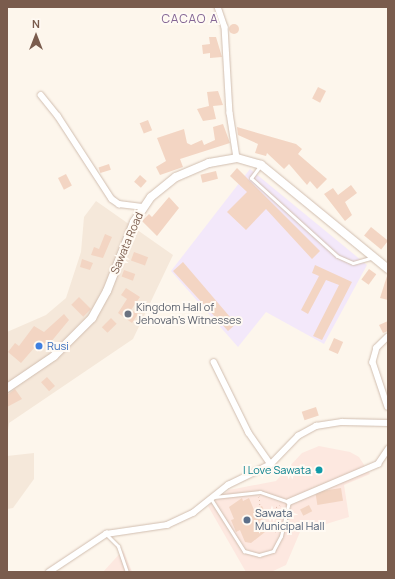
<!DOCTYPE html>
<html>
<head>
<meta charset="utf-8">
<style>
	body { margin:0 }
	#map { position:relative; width:395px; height:579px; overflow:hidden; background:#fdf6ec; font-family:Manrope,sans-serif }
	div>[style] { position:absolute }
	.residential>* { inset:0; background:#f5e8da }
	.commercial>* { inset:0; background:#fde8e0 }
	.education>* { inset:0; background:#f3e8fa }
	.building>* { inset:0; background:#f3d5c3; transform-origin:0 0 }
	.round { border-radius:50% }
	.path>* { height:1px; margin-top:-0.5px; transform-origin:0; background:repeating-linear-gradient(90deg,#d9b8a5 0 1px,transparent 0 4px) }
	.roads { filter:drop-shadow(0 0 1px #d1beb0) drop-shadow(0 0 1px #d1beb0) }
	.service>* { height:3px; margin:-1.5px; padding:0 1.5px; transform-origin:1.5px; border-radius:1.5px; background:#fff }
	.minor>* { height:5.5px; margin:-2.75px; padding:0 2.75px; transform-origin:2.75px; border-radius:2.75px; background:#fff }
	.secondary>* { height:8px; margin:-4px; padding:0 4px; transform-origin:4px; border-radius:4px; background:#fff }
	.dots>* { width:11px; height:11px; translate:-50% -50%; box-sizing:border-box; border:2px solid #fffaf3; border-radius:50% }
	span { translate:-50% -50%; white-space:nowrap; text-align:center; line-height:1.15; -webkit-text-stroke:4px #fffaf3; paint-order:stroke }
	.street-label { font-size:11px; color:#7a5c4d }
	.worship-label { font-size:11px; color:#5b616d }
	.left { translate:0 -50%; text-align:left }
	.shop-label { font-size:11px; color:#366cbe }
	.culture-label { font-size:11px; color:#0d838f }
	.right { translate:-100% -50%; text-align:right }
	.service-label { font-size:11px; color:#4e5e75 }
	.neighbourhood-label { font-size:12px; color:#846695; letter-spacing:1px }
	.frame { position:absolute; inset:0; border:8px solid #7a5c4d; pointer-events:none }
	.north { position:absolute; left:16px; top:16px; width:40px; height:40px; -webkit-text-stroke:3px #fffaf3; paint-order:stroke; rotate:0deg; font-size:11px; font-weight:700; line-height:16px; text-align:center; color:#7a5c4d }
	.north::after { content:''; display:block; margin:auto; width:14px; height:18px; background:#7a5c4d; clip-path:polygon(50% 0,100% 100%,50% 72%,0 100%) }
</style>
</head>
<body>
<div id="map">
	<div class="residential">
		<div style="clip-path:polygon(96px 201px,173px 255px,133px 339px,9px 423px,7px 437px,7px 332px,46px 315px,66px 298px,81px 252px,84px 217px)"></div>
		<div style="clip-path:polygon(34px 453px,34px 479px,13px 508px,7px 509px,7px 456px)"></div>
	</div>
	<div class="commercial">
		<div style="clip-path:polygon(319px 446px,350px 452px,359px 457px,370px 474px,344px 485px,349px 517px,300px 532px,286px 565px,271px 572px,246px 572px,208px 506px,229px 490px,276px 481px,302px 453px)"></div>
		<div style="clip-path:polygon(123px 550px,132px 572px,103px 572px)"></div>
	</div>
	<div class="education">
		<div style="clip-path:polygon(250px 169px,367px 265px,324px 344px,266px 312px,238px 347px,171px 271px)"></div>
	</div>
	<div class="building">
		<div class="round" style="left:229px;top:24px;width:10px;height:10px"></div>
		<div style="clip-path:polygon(209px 37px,216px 37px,222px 57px,210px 58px,210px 53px,203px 54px,202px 45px,210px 44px)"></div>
		<div style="left:318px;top:87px;width:9px;height:13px;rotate:27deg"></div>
		<div style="clip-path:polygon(218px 91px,223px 105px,213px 106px,216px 119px,203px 121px,197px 109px,209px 106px,207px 92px)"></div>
		<div style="left:148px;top:120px;width:11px;height:9px;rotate:68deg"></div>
		<div style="clip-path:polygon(223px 124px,230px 143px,180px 159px,183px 167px,160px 175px,156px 167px,166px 161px,157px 138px,184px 129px,187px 143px,191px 145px,202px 140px,204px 145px,215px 140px,213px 127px)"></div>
		<div style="clip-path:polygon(237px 127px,296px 144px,302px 149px,298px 154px,327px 179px,317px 189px,310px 181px,307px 185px,289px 164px,284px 169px,267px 153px,266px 156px,255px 153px,258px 144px,238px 135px)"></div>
		<div style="left:109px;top:164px;width:6px;height:11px;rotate:72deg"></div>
		<div style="clip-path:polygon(237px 168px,320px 251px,312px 259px,266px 209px,246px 230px,227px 212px,247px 192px,230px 176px)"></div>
		<div style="left:216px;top:171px;width:8px;height:16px;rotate:76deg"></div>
		<div style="left:66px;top:174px;width:13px;height:9px;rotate:63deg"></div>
		<div style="left:140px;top:175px;width:9px;height:9px;rotate:41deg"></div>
		<div style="clip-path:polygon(351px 185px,357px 193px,345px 202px,352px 215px,345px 221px,324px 194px,333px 188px,338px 195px)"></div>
		<div style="clip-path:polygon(169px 197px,179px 208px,157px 236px,142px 221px,149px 214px,152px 217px)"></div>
		<div style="left:371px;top:227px;width:22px;height:11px;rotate:39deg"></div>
		<div style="clip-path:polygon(105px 234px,112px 237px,103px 258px,91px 255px,94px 247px,99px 249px)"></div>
		<div style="left:134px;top:252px;width:15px;height:9px;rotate:20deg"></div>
		<div style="clip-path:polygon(82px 259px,93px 263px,90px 270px,80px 267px)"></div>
		<div style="clip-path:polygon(183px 262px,236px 324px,228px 331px,173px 271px)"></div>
		<div style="clip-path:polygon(315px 265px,352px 282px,322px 340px,313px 336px,339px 285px,326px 280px,308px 314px,301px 310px,319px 276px,312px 273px)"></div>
		<div style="left:369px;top:269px;width:9px;height:13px;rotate:36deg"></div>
		<div style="left:124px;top:270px;width:12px;height:7px;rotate:20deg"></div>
		<div style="clip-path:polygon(387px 276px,388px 276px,388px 300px,380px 298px)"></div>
		<div style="clip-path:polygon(126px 288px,140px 297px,131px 310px,138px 314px,132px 323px,118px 313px,127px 299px,121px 295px)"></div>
		<div style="left:79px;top:297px;width:17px;height:11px;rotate:45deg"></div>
		<div style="clip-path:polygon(64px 314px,69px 320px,50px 343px,47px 340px,39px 352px,34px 348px,21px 363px,8px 352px,15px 343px,19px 346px,34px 326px,44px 332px)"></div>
		<div style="left:111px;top:318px;width:8px;height:13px;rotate:45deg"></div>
		<div style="clip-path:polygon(388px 321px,388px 331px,383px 333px,379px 325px)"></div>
		<div style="left:334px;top:338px;width:10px;height:13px;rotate:24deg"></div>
		<div style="left:47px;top:377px;width:12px;height:8px;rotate:48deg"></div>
		<div style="clip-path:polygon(15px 389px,22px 399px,7px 407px,7px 395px)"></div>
		<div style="left:316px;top:407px;width:9px;height:15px;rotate:72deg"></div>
		<div style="left:341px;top:488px;width:13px;height:26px;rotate:81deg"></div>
		<div style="clip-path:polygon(242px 498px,243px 501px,249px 498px,254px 510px,262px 506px,267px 517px,259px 521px,265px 532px,251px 543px,245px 542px,240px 530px,236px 532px,231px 520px,234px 519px,229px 507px)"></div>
		<div style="left:309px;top:505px;width:7px;height:10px;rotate:63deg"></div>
	</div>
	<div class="path">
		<div style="left:259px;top:496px;width:11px;rotate:85deg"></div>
		<div style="left:265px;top:512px;width:17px;rotate:-24deg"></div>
		<div style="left:266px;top:518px;width:17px;rotate:54deg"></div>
	</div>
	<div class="roads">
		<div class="service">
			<div style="left:260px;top:166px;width:15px;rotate:127deg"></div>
			<div style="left:251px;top:178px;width:116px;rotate:42.2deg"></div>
			<div style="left:337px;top:256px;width:17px;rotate:24deg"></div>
			<div style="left:353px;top:263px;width:18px;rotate:-16deg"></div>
			<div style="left:211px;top:499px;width:62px;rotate:57.6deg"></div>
			<div style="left:244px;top:551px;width:16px;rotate:15deg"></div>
			<div style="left:259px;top:555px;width:15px;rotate:-16deg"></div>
			<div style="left:273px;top:551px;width:17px;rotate:-62deg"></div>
			<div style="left:281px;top:536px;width:35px;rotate:-77deg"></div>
			<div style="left:289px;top:502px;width:31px;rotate:-161deg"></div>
			<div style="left:260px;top:492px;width:46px;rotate:173.8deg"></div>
			<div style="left:107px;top:535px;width:16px;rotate:45deg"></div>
			<div style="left:118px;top:546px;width:28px;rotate:71deg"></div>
		</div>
		<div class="minor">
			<div style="left:218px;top:7px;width:21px;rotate:71deg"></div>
			<div style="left:225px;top:27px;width:86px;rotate:86.7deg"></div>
			<div style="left:230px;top:113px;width:46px;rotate:81.2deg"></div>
			<div style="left:41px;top:95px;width:27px;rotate:51deg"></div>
			<div style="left:58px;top:116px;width:99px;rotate:57deg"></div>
			<div style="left:112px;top:199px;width:9px;rotate:36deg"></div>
			<div style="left:119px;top:204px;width:23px;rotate:7deg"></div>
			<div style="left:388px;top:337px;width:16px;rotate:135deg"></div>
			<div style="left:377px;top:348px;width:15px;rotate:106deg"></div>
			<div style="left:373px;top:362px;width:47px;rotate:71.6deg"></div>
			<div style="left:214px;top:362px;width:79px;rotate:63.8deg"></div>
			<div style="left:249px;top:433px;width:38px;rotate:55deg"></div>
			<div style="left:289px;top:502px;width:97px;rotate:-23.1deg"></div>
			<div style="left:378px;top:464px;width:18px;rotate:-56deg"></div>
			<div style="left:49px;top:572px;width:69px;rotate:-33.7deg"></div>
			<div style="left:106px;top:534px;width:62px;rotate:-8.4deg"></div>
			<div style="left:167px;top:525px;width:29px;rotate:-25deg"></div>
			<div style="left:193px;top:513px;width:45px;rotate:-38.7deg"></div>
			<div style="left:228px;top:485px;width:48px;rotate:-26deg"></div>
			<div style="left:271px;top:464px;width:39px;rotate:-46deg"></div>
			<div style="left:298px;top:436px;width:21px;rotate:-29deg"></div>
			<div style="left:316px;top:426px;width:26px;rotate:-9deg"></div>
			<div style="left:342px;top:422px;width:46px;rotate:1.2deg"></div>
		</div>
		<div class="secondary">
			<div style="left:7px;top:388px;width:57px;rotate:-34.2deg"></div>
			<div style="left:54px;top:356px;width:54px;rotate:-45deg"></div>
			<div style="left:92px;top:318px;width:31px;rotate:-61deg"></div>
			<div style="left:107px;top:291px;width:74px;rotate:-68.6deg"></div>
			<div style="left:134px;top:222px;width:30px;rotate:-56deg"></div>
			<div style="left:151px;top:197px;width:32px;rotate:-39deg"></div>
			<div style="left:176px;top:177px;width:36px;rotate:-23deg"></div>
			<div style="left:209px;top:163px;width:28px;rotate:-10deg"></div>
			<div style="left:237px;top:158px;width:25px;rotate:16deg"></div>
			<div style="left:261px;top:165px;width:164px;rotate:39.3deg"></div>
		</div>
	</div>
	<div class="dots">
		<div style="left:128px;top:314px;background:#6b7280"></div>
		<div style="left:39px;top:346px;background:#3f7fe0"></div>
		<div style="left:319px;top:470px;background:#0f9aa8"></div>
		<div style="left:247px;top:520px;background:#5c6f8a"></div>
	</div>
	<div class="street-label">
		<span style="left:127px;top:243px;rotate:-67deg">Sawata Road</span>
	</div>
	<div class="worship-label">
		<span class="left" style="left:136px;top:314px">Kingdom Hall of<br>Jehovah's Witnesses</span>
	</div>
	<div class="shop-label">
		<span class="left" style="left:47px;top:346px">Rusi</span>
	</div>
	<div class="culture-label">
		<span class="right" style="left:311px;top:470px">I Love Sawata</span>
	</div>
	<div class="service-label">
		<span class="left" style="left:255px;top:520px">Sawata<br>Municipal Hall</span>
	</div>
	<div class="neighbourhood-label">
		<span style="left:190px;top:19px">CACAO A</span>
	</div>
	<div class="frame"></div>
	<div class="north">N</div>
</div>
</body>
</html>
